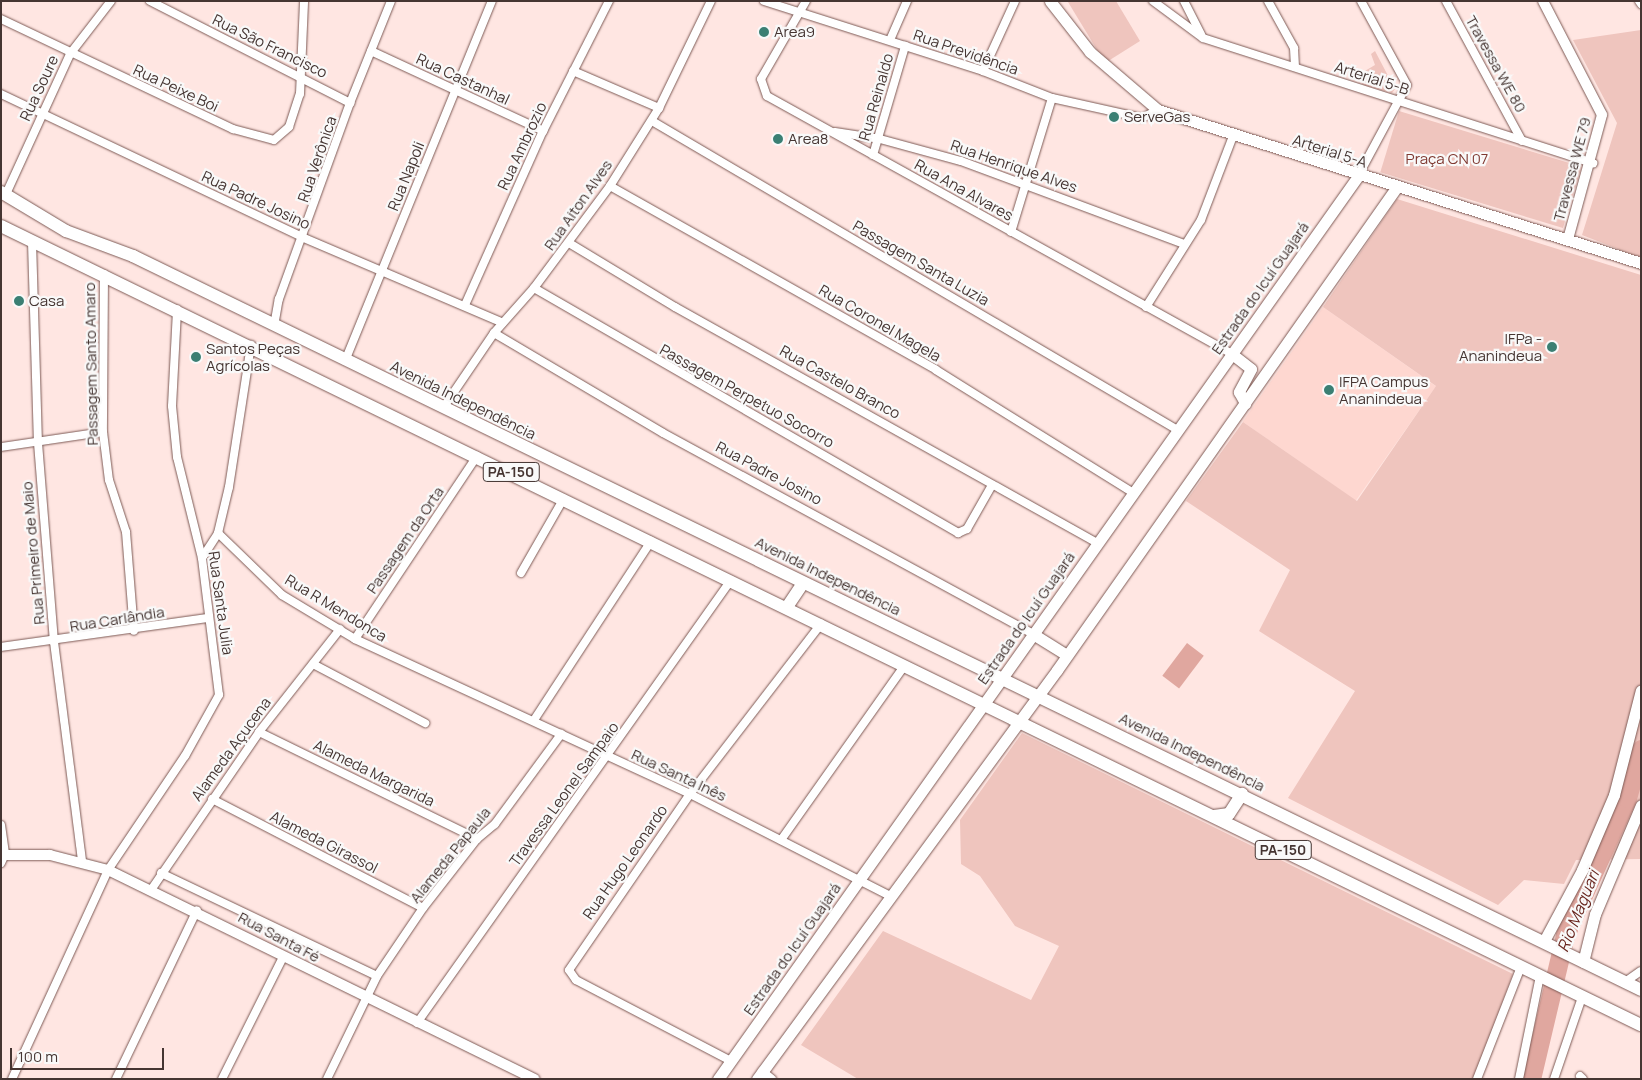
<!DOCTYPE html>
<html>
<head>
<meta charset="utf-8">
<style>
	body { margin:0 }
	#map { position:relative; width:1642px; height:1080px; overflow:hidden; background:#ffe6e2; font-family:Manrope,sans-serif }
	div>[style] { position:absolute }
	.built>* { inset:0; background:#fed7d0; transform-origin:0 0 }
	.green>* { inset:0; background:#efc5be; transform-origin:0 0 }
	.water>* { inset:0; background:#e0a79f; transform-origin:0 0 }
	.river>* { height:19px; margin:-9.5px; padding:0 9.5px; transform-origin:9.5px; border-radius:9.5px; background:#e0a79f }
	.roads { filter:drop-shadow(0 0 1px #7d5a55) drop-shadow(0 0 1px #7d5a55) }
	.minor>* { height:8px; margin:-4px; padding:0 4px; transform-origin:4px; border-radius:4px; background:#fff }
	.tertiary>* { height:10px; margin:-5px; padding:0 5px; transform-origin:5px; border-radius:5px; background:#fff }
	.secondary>* { height:11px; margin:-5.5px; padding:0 5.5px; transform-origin:5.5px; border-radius:5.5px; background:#fff }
	.primary>* { height:12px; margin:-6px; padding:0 6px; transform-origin:6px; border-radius:6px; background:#fff }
	.dots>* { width:14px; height:14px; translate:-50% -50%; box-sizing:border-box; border:2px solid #f9f9f9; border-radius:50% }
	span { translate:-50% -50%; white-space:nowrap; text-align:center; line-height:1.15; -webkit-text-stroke:4.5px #f9f9f9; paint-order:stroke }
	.shield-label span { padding:1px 4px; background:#f9f9f9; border:1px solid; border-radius:4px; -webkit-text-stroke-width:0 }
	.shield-label { font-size:14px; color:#453532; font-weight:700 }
	.poi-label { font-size:15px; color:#453532 }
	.left { translate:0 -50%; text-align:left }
	.right { translate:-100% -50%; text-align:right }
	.street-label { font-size:15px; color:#453532 }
	.park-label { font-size:15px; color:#803a32 }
	.water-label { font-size:16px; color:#68251e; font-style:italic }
	.frame { position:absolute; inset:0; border:2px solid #453532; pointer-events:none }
	.scale { position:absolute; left:10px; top:1048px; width:154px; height:22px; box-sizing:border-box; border:2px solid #453532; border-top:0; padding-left:6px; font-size:15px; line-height:18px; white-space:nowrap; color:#453532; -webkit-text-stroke:4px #f9f9f9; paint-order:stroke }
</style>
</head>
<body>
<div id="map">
	<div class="built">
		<div style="left:1323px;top:307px;width:138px;height:140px;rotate:35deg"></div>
	</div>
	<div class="green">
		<div style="clip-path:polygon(1116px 1px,1140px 41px,1105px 63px,1068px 2px)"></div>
		<div style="clip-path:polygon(1641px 30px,1641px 258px,1582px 235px,1617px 123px,1573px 40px)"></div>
		<div style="clip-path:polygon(1375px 51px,1395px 89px,1392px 93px,1363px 85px,1358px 75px,1375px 65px,1371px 54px)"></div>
		<div style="left:1399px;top:111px;width:191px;height:64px;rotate:17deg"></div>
		<div style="clip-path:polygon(1397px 199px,1641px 275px,1641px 859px,1576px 860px,1564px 884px,1524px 880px,1498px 905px,1288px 798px,1355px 691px,1259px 631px,1290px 570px,1186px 501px,1243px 422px,1357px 501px,1436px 386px,1323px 307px)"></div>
		<div style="clip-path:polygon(1022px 733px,1513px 974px,1474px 1079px,858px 1079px,801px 1045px,883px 931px,1031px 1000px,1059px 946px,1015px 926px,980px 876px,961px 864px,960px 820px)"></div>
	</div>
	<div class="water">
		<div style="left:1187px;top:643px;width:21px;height:41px;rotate:37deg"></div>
	</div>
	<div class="river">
		<div style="left:1531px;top:1079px;width:148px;rotate:-76.7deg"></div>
		<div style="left:1565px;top:935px;width:150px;rotate:-65.7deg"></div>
		<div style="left:1627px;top:798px;width:51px;rotate:-74.1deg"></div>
	</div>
	<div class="roads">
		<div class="minor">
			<div style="left:150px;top:1px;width:225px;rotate:27deg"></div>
			<div style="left:764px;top:1px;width:230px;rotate:17.7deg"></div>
			<div style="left:983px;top:71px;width:74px;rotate:21.4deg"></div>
			<div style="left:1052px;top:98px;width:92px;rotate:12.5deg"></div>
			<div style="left:1142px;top:118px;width:18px;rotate:-27deg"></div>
			<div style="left:806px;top:1px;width:90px;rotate:120deg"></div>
			<div style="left:761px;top:79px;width:18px;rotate:71deg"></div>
			<div style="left:767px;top:96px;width:532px;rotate:29.02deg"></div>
			<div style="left:1153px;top:1px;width:62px;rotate:36.5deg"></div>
			<div style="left:1203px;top:38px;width:410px;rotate:17.8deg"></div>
			<div style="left:1184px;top:1px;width:38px;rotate:63deg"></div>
			<div style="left:1268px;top:1px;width:54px;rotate:61deg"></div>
			<div style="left:1294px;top:48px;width:19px;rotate:87deg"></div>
			<div style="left:1446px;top:1px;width:159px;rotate:61.5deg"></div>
			<div style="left:1639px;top:1px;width:4px;rotate:56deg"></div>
			<div style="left:1px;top:19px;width:257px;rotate:25.4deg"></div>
			<div style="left:233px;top:129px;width:42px;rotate:15deg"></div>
			<div style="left:274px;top:140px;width:20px;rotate:-41deg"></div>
			<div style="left:289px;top:127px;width:35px;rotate:-72deg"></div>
			<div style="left:300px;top:94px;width:93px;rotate:-87.5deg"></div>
			<div style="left:890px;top:40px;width:43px;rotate:-66.4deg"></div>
			<div style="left:371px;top:51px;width:190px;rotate:24.9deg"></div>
			<div style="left:573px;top:71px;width:94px;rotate:23.3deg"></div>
			<div style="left:983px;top:71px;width:77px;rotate:-65.4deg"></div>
			<div style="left:1px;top:94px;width:335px;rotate:25.4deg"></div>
			<div style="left:304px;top:238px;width:216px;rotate:23.1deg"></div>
			<div style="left:652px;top:121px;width:608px;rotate:30.45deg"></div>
			<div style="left:835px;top:132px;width:46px;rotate:8.8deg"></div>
			<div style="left:880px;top:139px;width:84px;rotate:15.2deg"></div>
			<div style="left:961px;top:161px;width:238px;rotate:20.4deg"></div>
			<div style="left:873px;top:155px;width:114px;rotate:-73.6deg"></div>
			<div style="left:1358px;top:176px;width:103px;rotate:-61.7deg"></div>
			<div style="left:1407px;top:85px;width:96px;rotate:-118.7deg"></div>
			<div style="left:610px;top:186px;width:374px;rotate:29.4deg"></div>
			<div style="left:936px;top:370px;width:231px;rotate:31.9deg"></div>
			<div style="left:6px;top:194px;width:154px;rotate:-65.4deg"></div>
			<div style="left:70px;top:54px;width:67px;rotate:-52.3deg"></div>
			<div style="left:1011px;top:232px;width:140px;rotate:-73deg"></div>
			<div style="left:32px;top:242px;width:201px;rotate:88.3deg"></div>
			<div style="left:38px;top:443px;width:200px;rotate:85.4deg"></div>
			<div style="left:54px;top:642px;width:221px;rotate:82.7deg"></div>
			<div style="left:569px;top:243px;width:124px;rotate:31.1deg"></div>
			<div style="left:675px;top:307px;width:484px;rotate:29.2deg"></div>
			<div style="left:104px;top:274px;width:158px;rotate:90.4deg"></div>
			<div style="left:103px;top:432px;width:48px;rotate:82.9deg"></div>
			<div style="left:109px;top:480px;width:55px;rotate:71.9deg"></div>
			<div style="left:126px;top:532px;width:99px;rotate:85.4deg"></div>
			<div style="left:534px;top:288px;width:490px;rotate:30deg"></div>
			<div style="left:958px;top:533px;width:10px;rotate:-24deg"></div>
			<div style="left:967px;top:529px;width:51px;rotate:-60.4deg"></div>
			<div style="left:465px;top:305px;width:191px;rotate:-65.9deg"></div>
			<div style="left:543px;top:131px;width:146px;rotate:-63.1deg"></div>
			<div style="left:1146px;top:307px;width:103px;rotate:-57.7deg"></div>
			<div style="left:1201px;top:220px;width:90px;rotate:-69.1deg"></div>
			<div style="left:274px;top:326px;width:27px;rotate:-80deg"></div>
			<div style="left:279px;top:299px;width:208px;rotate:-70.1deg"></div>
			<div style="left:350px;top:103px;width:110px;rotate:-68.1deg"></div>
			<div style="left:494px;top:333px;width:196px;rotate:30.6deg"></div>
			<div style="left:663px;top:433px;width:421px;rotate:28.5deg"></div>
			<div style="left:345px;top:361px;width:389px;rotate:-67.8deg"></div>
			<div style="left:443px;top:408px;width:91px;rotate:-55.8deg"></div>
			<div style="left:494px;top:333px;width:60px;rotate:-48.4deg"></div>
			<div style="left:534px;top:288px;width:127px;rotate:-53.3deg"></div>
			<div style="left:610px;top:186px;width:92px;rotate:-57.9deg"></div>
			<div style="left:659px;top:108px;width:119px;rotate:-64.1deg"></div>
			<div style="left:1px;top:447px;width:103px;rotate:-8.4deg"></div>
			<div style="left:218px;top:533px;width:89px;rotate:44.1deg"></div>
			<div style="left:282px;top:595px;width:85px;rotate:31.1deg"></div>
			<div style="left:355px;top:639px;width:369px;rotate:24.8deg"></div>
			<div style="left:690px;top:794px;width:225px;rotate:27deg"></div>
			<div style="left:202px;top:558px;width:30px;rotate:-57deg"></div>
			<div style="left:218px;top:533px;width:47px;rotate:-76.6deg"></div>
			<div style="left:229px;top:487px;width:144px;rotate:-81.2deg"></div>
			<div style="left:521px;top:573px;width:86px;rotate:-60.2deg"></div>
			<div style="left:355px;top:639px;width:220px;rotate:-56.3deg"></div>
			<div style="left:1px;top:647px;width:208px;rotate:-8deg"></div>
			<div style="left:313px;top:664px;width:127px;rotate:27.8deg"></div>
			<div style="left:534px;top:720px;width:214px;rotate:-56.8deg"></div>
			<div style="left:259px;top:732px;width:243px;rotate:26.1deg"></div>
			<div style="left:212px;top:799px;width:237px;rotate:27.3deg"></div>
			<div style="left:1px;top:825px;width:29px;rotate:82deg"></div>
			<div style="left:5px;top:854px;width:10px;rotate:114deg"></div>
			<div style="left:781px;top:840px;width:214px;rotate:-54.7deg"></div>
			<div style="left:161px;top:873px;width:239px;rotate:25.5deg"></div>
			<div style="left:151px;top:890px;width:191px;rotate:-55.6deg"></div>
			<div style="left:259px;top:732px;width:131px;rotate:-51.8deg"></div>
			<div style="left:1625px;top:982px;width:19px;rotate:-35deg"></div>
			<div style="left:417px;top:1023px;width:543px;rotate:-54.67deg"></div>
			<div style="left:731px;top:1061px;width:175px;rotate:-152.4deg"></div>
			<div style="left:576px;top:980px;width:12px;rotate:-125deg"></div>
			<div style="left:569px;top:970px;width:214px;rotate:-55.5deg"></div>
			<div style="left:690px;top:794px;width:215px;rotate:-52.4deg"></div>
			<div style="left:762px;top:1071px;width:13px;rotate:39deg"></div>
			<div style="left:1580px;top:1076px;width:4px;rotate:45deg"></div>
			<div style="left:12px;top:1079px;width:230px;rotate:-65.3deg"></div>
			<div style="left:108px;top:870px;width:138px;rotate:-56deg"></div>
			<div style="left:185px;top:756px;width:70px;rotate:-60.9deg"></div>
			<div style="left:219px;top:695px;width:138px;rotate:-97.1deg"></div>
			<div style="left:202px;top:558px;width:104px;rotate:-103.9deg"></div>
			<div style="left:177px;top:457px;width:51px;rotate:-95.6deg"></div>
			<div style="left:172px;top:406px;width:97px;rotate:-87deg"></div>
			<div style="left:116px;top:1079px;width:187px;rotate:-64.4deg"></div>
			<div style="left:222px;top:1079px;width:136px;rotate:-63.4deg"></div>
			<div style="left:327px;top:1079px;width:114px;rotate:-64.1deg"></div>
			<div style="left:377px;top:976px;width:82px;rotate:-55.9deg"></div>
			<div style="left:423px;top:908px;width:88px;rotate:-52deg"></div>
			<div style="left:477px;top:839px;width:23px;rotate:-40deg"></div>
			<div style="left:495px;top:824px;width:112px;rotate:-53.7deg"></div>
			<div style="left:1477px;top:1079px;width:120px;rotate:-68.6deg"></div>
			<div style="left:1519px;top:1079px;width:105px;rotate:-78.5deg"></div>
			<div style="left:1554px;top:1079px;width:87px;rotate:-71.1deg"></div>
		</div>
		<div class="tertiary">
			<div style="left:1543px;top:1px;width:128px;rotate:62.6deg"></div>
			<div style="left:1602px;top:115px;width:129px;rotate:105.3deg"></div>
			<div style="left:1px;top:855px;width:49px"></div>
			<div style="left:50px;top:855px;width:60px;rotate:14.5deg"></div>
			<div style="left:108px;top:870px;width:475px;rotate:26.1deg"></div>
		</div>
		<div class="secondary">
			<div style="left:1050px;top:1px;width:65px;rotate:51.9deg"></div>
			<div style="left:1090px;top:52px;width:89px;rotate:40.5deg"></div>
			<div style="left:1158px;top:110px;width:507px;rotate:17.58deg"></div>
			<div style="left:1232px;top:354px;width:24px;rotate:38deg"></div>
			<div style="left:1251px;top:369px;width:26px;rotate:118deg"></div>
			<div style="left:1239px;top:392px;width:13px;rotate:61deg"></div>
			<div style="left:1033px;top:634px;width:39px;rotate:32deg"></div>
			<div style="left:1544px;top:941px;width:81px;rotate:-61.8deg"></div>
			<div style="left:1582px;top:870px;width:82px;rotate:-66.9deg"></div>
			<div style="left:1614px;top:795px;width:108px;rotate:-75.6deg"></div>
			<div style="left:1583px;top:962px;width:49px;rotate:-76deg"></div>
			<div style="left:1595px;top:914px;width:118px;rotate:-67.1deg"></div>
			<div style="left:718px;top:1079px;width:1107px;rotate:-54.67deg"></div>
			<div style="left:757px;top:1079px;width:507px;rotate:-53.74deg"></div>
			<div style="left:1057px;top:670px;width:589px;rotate:-54.88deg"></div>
		</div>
		<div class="primary">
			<div style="left:1px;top:192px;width:76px;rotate:31deg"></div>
			<div style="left:66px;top:231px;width:72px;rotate:20.5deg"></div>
			<div style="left:133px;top:256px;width:1677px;rotate:25.95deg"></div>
			<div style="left:1px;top:226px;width:1824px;rotate:25.98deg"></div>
			<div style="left:787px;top:607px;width:29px;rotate:-56deg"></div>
			<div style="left:1214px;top:816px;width:15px;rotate:-8deg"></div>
			<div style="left:1229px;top:814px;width:24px;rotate:-57deg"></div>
		</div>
	</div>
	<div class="dots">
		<div style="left:764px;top:32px;background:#3b7f73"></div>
		<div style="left:1114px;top:117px;background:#3b7f73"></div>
		<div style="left:778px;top:139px;background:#3b7f73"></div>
		<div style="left:19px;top:301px;background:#3b7f73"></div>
		<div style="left:1552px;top:347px;background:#3b7f73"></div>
		<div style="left:196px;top:357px;background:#3b7f73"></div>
		<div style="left:1329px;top:390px;background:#3b7f73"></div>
	</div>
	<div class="shield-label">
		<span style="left:511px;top:472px">PA-150</span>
		<span style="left:1283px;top:850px">PA-150</span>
	</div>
	<div class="poi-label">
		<span class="left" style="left:774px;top:32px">Area9</span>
		<span class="left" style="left:1124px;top:117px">ServeGas</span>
		<span class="left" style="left:788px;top:139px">Area8</span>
		<span class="left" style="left:29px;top:301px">Casa</span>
		<span class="right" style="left:1542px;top:347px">IFPa -<br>Ananindeua</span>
		<span class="left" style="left:206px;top:357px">Santos Peças<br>Agrícolas</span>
		<span class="left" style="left:1339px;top:390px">IFPA Campus<br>Ananindeua</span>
	</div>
	<div class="street-label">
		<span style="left:270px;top:46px;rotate:26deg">Rua São Francisco</span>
		<span style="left:966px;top:52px;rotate:19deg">Rua Previdência</span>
		<span style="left:1496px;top:64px;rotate:61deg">Travessa WE 80</span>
		<span style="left:1372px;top:78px;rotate:18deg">Arterial 5-B</span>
		<span style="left:463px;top:79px;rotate:25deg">Rua Castanhal</span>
		<span style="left:39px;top:88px;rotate:-65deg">Rua Soure</span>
		<span style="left:176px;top:88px;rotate:25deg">Rua Peixe Boi</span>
		<span style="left:876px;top:97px;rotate:-74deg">Rua Reinaldo</span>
		<span style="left:522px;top:146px;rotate:-65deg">Rua Ambrozio</span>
		<span style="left:1330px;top:151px;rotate:18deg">Arterial 5-A</span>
		<span style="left:317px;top:159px;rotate:-71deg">Rua Verônica</span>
		<span style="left:1014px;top:166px;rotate:19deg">Rua Henrique Alves</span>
		<span style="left:1572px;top:169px;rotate:-75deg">Travessa WE 79</span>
		<span style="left:406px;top:176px;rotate:-68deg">Rua Napoli</span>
		<span style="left:964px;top:190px;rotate:29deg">Rua Ana Alvares</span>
		<span style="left:256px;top:200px;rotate:25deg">Rua Padre Josino</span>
		<span style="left:578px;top:205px;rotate:-55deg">Rua Aiton Alves</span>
		<span style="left:921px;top:263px;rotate:30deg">Passagem Santa Luzia</span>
		<span style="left:1260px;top:288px;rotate:-55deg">Estrada do Icuí Guajará</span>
		<span style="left:880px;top:323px;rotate:30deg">Rua Coronel Magela</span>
		<span style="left:91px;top:364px;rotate:-91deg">Passagem Santo Amaro</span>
		<span style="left:840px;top:382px;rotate:29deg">Rua Castelo Branco</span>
		<span style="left:747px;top:396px;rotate:29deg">Passagem Perpetuo Socorro</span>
		<span style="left:463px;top:400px;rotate:26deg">Avenida Independência</span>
		<span style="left:769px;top:473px;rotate:28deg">Rua Padre Josino</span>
		<span style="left:405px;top:540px;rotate:-56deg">Passagem da Orta</span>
		<span style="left:33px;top:553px;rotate:-95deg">Rua Primeiro de Maio</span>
		<span style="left:828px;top:576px;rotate:26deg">Avenida Independência</span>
		<span style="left:221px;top:603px;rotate:82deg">Rua Santa Julia</span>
		<span style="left:336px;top:608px;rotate:31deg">Rua R Mendonca</span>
		<span style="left:1026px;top:618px;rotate:-55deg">Estrada do Icuí Guajará</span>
		<span style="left:117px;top:619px;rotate:-9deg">Rua Carlândia</span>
		<span style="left:231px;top:749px;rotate:-54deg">Alameda Açucena</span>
		<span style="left:1192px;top:752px;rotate:26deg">Avenida Independência</span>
		<span style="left:374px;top:773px;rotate:26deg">Alameda Margarida</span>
		<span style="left:679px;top:775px;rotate:25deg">Rua Santa Inês</span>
		<span style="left:564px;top:794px;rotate:-54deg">Travessa Leonel Sampaio</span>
		<span style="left:324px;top:842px;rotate:27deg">Alameda Girassol</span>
		<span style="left:450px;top:855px;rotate:-51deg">Alameda Papaula</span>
		<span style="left:625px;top:862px;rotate:-55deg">Rua Hugo Leonardo</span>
		<span style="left:279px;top:937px;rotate:28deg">Rua Santa Fé</span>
		<span style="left:792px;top:949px;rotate:-55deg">Estrada do Icuí Guajará</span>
	</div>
	<div class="park-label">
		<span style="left:1447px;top:159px">Praça CN 07</span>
	</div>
	<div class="water-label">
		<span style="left:1578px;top:911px;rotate:-68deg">Rio Maguari</span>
	</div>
	<div class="frame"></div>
	<div class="scale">100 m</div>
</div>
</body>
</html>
